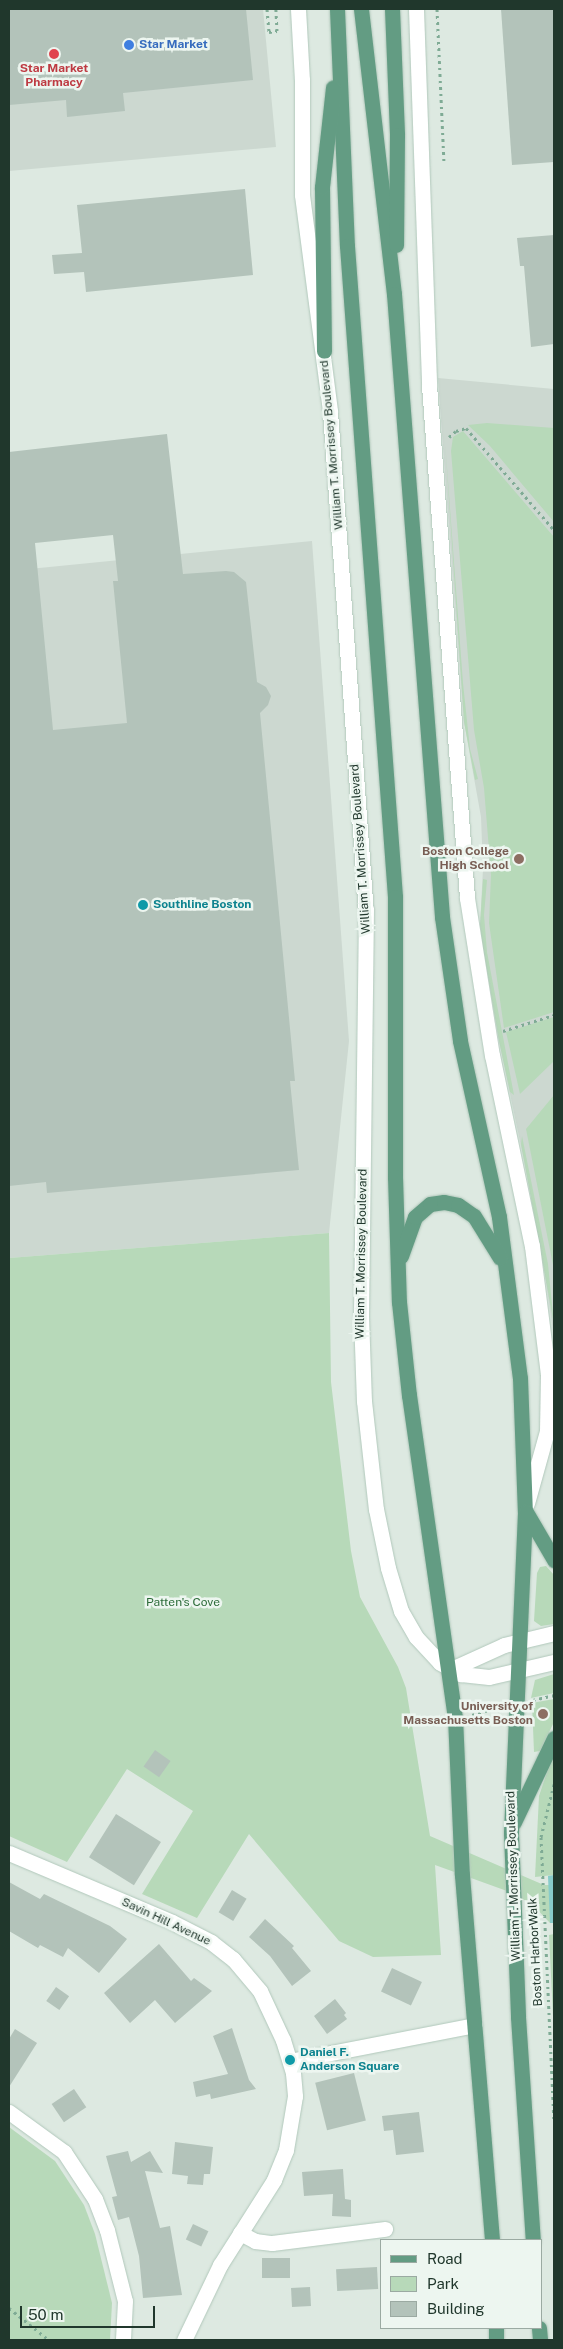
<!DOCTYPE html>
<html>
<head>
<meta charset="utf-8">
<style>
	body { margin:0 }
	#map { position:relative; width:563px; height:2349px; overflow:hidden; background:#dde9e1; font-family:"Public Sans",sans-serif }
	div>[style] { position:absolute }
	.built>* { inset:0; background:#ccd8d0 }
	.green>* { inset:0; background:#b7d9b9 }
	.water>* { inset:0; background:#87ccca }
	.building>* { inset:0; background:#b3c3ba; transform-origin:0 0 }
	.path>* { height:3px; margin-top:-1.5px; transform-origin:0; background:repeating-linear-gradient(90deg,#7fab95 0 2.5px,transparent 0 6.5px) }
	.roads { filter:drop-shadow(0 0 1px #b1c8bb) drop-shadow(0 0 1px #b1c8bb) }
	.street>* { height:15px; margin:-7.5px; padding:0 7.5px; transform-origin:7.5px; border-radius:7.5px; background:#fff }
	.secondary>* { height:15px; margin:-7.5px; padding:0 7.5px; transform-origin:7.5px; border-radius:7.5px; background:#fff }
	.primary>* { height:15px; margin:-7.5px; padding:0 7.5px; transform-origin:7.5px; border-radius:7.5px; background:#639c83 }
	.dots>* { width:14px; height:14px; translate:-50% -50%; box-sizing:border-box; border:2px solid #edf6f0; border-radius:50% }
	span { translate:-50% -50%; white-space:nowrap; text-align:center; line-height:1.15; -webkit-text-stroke:5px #edf6f0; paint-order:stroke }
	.shop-label { font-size:12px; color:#366cbe; font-weight:700 }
	.left { translate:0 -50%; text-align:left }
	.health-label { font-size:12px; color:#be3a42; font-weight:700 }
	.street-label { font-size:12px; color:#20372c }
	.education-label { font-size:12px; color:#785e54; font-weight:700 }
	.right { translate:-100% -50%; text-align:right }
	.culture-label { font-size:12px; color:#0d838f; font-weight:700 }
	.park-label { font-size:12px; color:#2c6c39 }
	.frame { position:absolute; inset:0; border:10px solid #20372c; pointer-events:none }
	.legend { position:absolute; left:380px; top:2239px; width:162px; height:90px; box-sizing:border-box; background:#edf6f0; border:1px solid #9baaa2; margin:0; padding:6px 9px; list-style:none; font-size:15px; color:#20372c }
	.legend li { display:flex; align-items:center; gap:10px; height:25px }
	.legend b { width:25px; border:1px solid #9baaa2 }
	.scale { position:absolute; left:20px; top:2306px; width:135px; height:22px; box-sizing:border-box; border:2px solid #20372c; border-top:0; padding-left:6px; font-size:15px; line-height:18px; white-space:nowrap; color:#20372c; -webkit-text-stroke:4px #edf6f0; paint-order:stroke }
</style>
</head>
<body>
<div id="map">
	<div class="built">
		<div style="clip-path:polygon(9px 9px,263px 9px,276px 147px,9px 171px)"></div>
		<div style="clip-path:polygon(438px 378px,554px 389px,554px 1338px,539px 1232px,499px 1041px,480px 925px,483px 869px,481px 817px,464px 722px)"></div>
		<div style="clip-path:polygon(312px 541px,349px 1041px,329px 1233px,9px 1258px,9px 571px)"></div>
	</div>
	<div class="green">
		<div style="clip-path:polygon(487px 423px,554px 428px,554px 522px,490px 446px,468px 425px)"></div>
		<div style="clip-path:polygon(463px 431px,554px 537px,554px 1012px,504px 1028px,489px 923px,491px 875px,484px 788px,474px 730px,451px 451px,453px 437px)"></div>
		<div style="clip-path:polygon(445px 441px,463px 683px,470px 749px,478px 779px,475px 780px,464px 722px)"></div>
		<div style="clip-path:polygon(483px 879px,487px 880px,484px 915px,487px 952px,514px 1095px,510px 1092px,499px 1041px,483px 948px,480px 925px)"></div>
		<div style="clip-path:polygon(554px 1017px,554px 1061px,520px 1094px,506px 1032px)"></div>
		<div style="clip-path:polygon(554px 1095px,554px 1270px,526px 1129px)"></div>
		<div style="clip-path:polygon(522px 1136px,548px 1264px,554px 1325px,521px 1144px)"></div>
		<div style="clip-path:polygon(329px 1233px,331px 1382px,351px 1551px,360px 1597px,398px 1667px,406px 1688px,430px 1836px,544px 1885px,554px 1885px,554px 1923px,550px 1923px,532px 1904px,507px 1891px,435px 1865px,441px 1955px,373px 1957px,339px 1941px,249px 1834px,197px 1918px,142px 1894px,193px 1811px,127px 1769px,67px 1862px,9px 1836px,9px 1258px)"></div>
		<div style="clip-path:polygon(546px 1566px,554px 1575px,554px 1624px,541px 1626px,534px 1621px,537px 1573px,540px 1567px)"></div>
		<div style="clip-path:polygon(554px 1674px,554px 1693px,531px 1698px,535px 1680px)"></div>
		<div style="clip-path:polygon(554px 1699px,554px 1722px,540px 1751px,534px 1752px,532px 1703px)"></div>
		<div style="clip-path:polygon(554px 1751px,554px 1875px,535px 1877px,539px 1796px)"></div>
		<div style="clip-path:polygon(554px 1934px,554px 2036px,549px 1935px)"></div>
		<div style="clip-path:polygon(9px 2127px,55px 2161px,84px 2205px,95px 2234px,112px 2303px,110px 2340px,9px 2340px)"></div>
	</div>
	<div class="water">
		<div style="clip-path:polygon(554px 1875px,554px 1923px,550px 1923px,548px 1876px)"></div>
	</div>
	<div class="building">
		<div style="clip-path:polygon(9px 9px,246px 9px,253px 80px,123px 93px,125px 111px,67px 117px,66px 100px,9px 105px)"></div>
		<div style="clip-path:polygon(501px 9px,554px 9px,554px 162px,512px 165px)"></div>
		<div style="clip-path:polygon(245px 189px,253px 275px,86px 292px,84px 272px,54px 274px,52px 255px,82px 253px,77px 205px)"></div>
		<div style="clip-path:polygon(554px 235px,554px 344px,531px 347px,524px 266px,520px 266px,517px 238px)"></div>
		<div style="clip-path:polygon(evenodd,167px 434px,183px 574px,226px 571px,234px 572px,246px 582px,257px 682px,266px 687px,271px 696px,268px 705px,260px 713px,295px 1081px,290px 1081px,299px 1170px,47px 1193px,46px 1182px,9px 1186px,9px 452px,167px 434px,113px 535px,118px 581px,113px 581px,127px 723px,53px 730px,35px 543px,113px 535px)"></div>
		<div style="left:155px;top:1750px;width:19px;height:20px;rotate:35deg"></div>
		<div style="left:116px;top:1814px;width:53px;height:51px;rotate:32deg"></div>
		<div style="clip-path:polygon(9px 1882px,40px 1899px,44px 1894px,110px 1926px,127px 1939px,99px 1973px,68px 1948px,63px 1957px,40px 1945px,38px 1948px,9px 1931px)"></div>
		<div style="left:232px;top:1890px;width:17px;height:26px;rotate:31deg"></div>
		<div style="clip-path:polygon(265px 1919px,294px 1946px,292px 1948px,311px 1971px,292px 1986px,270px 1956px,249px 1937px)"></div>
		<div style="clip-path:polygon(159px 1944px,191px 1981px,194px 1978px,212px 1991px,175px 2023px,155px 2000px,130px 2023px,104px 1993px)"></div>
		<div style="left:392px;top:1968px;width:33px;height:26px;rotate:25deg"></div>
		<div style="left:56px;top:1987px;width:16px;height:17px;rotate:35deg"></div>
		<div style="clip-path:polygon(335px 1999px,346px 2013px,344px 2015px,347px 2019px,327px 2034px,314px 2016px)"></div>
		<div style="clip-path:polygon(232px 2028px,249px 2080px,256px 2089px,211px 2099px,210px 2094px,196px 2097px,193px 2082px,228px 2074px,213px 2036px)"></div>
		<div style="clip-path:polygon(15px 2029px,37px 2043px,9px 2087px,9px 2039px)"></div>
		<div style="left:354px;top:2073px;width:49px;height:40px;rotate:76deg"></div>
		<div style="left:74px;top:2089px;width:22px;height:27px;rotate:56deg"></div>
		<div style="clip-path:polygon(419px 2112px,424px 2152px,396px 2155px,393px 2130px,384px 2131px,382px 2116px)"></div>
		<div style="clip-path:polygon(175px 2142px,213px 2147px,210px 2174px,204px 2174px,203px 2185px,187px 2184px,188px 2176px,172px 2174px)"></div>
		<div style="clip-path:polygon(128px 2151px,131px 2162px,150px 2151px,163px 2173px,145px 2171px,160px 2228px,170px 2226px,182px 2295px,143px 2298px,139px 2256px,129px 2217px,118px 2220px,112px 2197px,117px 2196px,106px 2156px)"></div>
		<div style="clip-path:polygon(343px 2169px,345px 2199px,351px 2200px,351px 2217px,332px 2216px,333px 2194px,304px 2196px,302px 2172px)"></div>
		<div style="left:193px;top:2224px;width:17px;height:17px;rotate:25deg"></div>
		<div style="left:262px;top:2258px;width:28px;height:20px"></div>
		<div style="left:377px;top:2267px;width:22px;height:41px;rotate:87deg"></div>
		<div style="left:310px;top:2287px;width:19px;height:19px;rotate:87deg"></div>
	</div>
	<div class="path">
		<div style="left:267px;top:9px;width:23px;rotate:85deg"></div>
		<div style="left:269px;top:32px;width:8px;rotate:-7deg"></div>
		<div style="left:277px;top:31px;width:22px;rotate:-93deg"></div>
		<div style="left:437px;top:9px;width:155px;rotate:87.4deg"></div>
		<div style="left:449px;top:437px;width:9px;rotate:-41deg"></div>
		<div style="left:456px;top:431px;width:10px;rotate:-17deg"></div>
		<div style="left:466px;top:428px;width:135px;rotate:49.2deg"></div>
		<div style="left:503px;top:1031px;width:53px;rotate:-17.4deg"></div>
		<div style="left:533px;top:1700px;width:22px;rotate:-13deg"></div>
		<div style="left:472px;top:1715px;width:28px;rotate:-17deg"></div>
		<div style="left:554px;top:1784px;width:55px;rotate:103.8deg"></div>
		<div style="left:541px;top:1837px;width:283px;rotate:87.4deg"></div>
		<div style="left:9px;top:2308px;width:51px;rotate:38.7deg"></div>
	</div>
	<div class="roads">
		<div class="street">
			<div style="left:9px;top:2112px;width:68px;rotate:36deg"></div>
			<div style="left:64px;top:2152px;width:56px;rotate:56.6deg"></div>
			<div style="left:95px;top:2199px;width:33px;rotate:69deg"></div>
			<div style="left:107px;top:2230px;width:73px;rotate:75.8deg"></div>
			<div style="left:125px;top:2301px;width:39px;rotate:93deg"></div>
			<div style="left:240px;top:2233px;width:17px;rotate:28deg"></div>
			<div style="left:255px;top:2241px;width:17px;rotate:7deg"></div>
			<div style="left:272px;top:2243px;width:114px;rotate:-7.1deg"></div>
		</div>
		<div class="secondary">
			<div style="left:298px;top:9px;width:71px;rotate:86.8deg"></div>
			<div style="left:302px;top:80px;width:115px;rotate:90deg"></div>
			<div style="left:302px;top:195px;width:219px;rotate:82.6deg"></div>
			<div style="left:330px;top:412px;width:498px;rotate:85.9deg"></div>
			<div style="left:366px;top:909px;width:407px;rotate:90.7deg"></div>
			<div style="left:361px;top:1316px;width:85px;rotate:88deg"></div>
			<div style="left:364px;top:1401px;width:109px;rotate:83.7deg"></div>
			<div style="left:376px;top:1509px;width:60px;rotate:78.5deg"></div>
			<div style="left:388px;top:1568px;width:45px;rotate:73.2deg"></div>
			<div style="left:401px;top:1611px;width:30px;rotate:60deg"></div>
			<div style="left:416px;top:1637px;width:35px;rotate:47deg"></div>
			<div style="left:440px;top:1663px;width:24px;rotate:28deg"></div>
			<div style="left:461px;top:1674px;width:28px;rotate:6deg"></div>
			<div style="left:489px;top:1677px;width:67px;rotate:-13deg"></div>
			<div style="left:416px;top:9px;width:376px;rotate:88deg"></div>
			<div style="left:429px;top:385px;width:514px;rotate:85.76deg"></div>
			<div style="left:467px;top:898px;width:159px;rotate:81deg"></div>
			<div style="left:492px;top:1055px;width:195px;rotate:78.2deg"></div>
			<div style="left:532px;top:1246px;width:129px;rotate:82.9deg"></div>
			<div style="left:548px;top:1374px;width:57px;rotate:91deg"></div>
			<div style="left:547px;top:1431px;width:75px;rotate:105.5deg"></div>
			<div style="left:449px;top:1670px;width:60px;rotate:-24.4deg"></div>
			<div style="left:504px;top:1645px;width:51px;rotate:-13.5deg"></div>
			<div style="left:9px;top:1853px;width:177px;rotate:22.9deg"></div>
			<div style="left:172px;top:1922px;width:44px;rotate:27.1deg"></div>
			<div style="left:211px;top:1942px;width:28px;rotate:38deg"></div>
			<div style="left:233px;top:1959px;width:42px;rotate:49.8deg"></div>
			<div style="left:260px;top:1991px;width:54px;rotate:64.9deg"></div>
			<div style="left:283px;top:2040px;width:34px;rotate:73deg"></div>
			<div style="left:293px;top:2073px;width:23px;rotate:85deg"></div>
			<div style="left:295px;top:2096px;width:55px;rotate:99.5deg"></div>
			<div style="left:286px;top:2150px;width:32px;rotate:112deg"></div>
			<div style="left:274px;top:2180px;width:101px;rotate:122.4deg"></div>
			<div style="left:220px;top:2265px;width:83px;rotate:115.6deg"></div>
			<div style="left:290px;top:2061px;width:188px;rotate:-11deg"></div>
		</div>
		<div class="primary">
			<div style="left:337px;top:9px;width:237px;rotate:87.6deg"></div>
			<div style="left:347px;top:246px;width:653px;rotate:85.78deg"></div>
			<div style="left:395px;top:897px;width:280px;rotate:90deg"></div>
			<div style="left:395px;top:1177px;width:125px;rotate:88.2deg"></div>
			<div style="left:399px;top:1302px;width:94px;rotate:83.9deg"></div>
			<div style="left:409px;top:1395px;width:325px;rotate:81.9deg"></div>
			<div style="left:455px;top:1717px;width:158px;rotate:87.5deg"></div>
			<div style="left:462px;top:1875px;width:366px;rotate:85.3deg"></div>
			<div style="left:361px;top:9px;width:287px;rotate:83.4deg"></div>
			<div style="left:394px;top:294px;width:625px;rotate:85.59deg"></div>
			<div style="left:442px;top:917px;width:125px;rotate:81.7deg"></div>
			<div style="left:460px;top:1041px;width:180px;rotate:77.5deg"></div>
			<div style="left:499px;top:1217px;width:162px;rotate:82.6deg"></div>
			<div style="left:520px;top:1378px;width:134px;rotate:87.9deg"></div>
			<div style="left:525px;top:1512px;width:321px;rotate:92.5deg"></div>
			<div style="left:511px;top:1833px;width:184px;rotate:87.8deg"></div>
			<div style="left:518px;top:2017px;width:224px;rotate:86.2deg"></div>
			<div style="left:392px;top:9px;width:126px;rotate:87.7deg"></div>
			<div style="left:397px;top:135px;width:110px;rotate:90.5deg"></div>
			<div style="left:324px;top:351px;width:164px;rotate:-90.7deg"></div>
			<div style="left:322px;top:187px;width:100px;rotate:-83.7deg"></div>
			<div style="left:401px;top:1256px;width:41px;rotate:-70.3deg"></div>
			<div style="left:415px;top:1217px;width:20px;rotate:-41deg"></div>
			<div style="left:430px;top:1204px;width:14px;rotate:-8deg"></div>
			<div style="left:444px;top:1202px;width:14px;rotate:12deg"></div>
			<div style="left:458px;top:1205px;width:19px;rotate:35deg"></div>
			<div style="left:474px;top:1216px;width:49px;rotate:58.2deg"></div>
			<div style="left:526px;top:1512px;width:56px;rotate:59.7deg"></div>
			<div style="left:514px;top:1822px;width:93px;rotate:-64.5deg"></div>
			<div style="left:496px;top:2328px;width:12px;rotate:90deg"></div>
			<div style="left:539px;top:2328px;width:12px;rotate:85deg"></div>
		</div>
	</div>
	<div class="dots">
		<div style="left:129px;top:45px;background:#3f7fe0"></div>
		<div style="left:54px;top:54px;background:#e0444e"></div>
		<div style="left:519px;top:859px;background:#8d6e63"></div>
		<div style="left:143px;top:905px;background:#0f9aa8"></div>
		<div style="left:543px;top:1714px;background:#8d6e63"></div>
		<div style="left:290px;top:2060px;background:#0f9aa8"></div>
	</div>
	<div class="shop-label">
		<span class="left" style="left:139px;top:45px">Star Market</span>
	</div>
	<div class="health-label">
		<span style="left:54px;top:76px">Star Market<br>Pharmacy</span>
	</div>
	<div class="street-label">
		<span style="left:332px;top:445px;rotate:-95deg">William T. Morrissey Boulevard</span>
		<span style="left:361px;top:849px;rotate:-94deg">William T. Morrissey Boulevard</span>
		<span style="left:362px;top:1254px;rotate:-89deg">William T. Morrissey Boulevard</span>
		<span style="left:514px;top:1876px;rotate:-92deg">William T. Morrissey Boulevard</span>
		<span style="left:166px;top:1922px;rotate:25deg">Savin Hill Avenue</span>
		<span style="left:536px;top:1952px;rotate:-93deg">Boston HarborWalk</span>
	</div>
	<div class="education-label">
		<span class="right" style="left:509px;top:859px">Boston College<br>High School</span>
		<span class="right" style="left:533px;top:1714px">University of<br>Massachusetts Boston</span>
	</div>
	<div class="culture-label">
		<span class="left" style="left:153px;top:905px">Southline Boston</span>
		<span class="left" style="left:300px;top:2060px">Daniel F.<br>Anderson Square</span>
	</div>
	<div class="park-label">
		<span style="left:183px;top:1603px">Patten's Cove</span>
	</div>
	<div class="frame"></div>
	<ul class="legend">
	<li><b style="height:6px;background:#639c83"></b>Road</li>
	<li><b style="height:14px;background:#b7d9b9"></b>Park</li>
	<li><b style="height:14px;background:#b3c3ba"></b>Building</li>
	</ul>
	<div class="scale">50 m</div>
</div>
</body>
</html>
